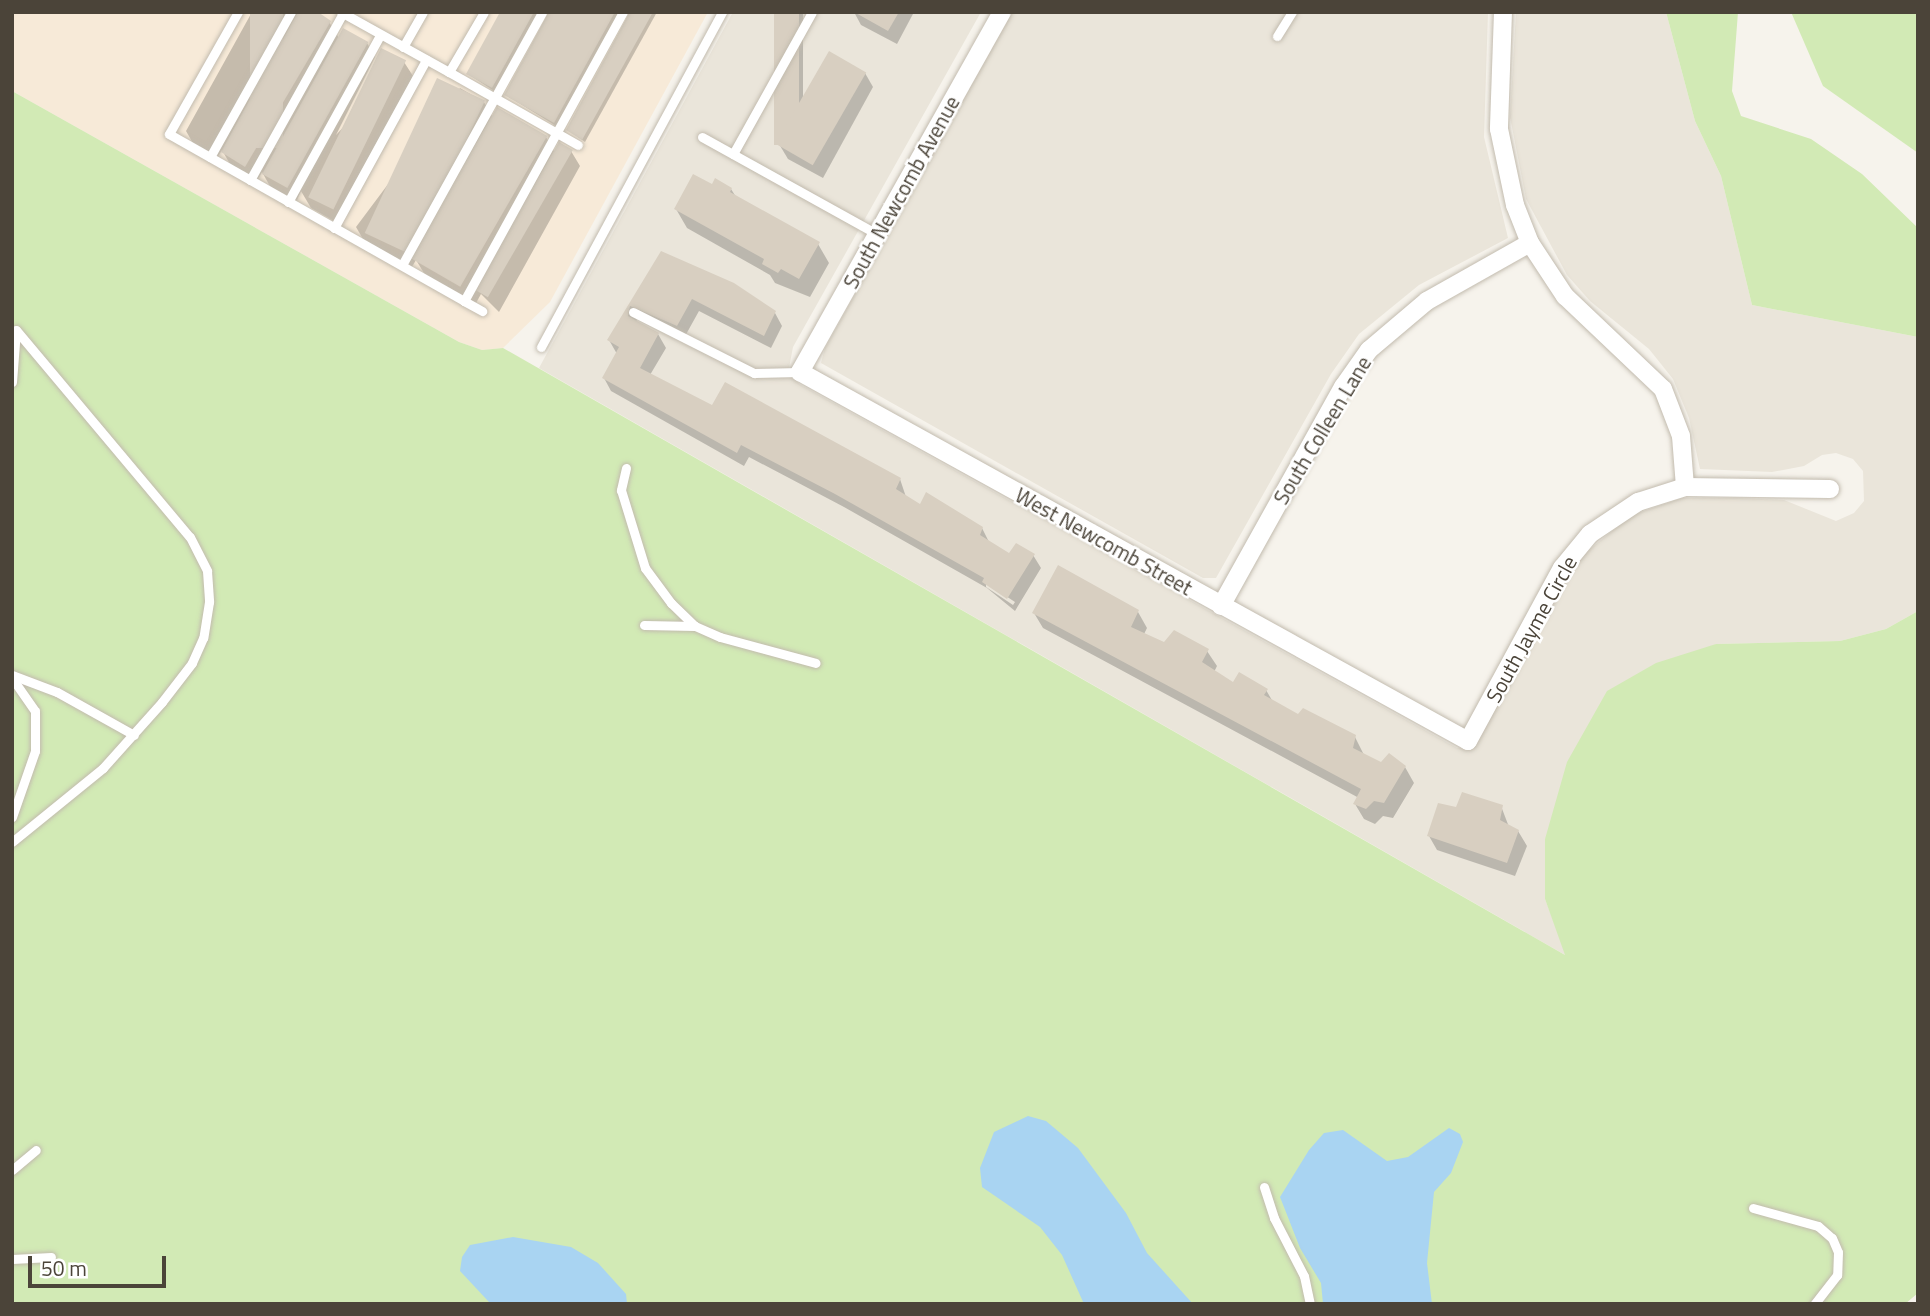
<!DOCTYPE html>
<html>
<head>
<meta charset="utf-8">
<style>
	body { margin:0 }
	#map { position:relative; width:1930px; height:1316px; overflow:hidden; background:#f6f3ec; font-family:"Titillium Web",sans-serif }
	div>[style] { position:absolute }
	.residential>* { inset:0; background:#eae5da }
	.commercial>* { inset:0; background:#f7ead8 }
	.green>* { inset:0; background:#d2eab5 }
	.water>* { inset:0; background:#a9d4f2 }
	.shadow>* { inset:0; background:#0003; transform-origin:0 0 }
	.building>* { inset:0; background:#d8cfc1; transform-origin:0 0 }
	.roads { filter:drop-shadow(0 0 2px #c2bbae) drop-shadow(0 0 2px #c2bbae) }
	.service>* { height:9px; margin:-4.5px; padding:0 4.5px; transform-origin:4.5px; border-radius:4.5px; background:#fff }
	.minor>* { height:18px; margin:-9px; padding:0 9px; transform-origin:9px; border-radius:9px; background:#fff }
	span { translate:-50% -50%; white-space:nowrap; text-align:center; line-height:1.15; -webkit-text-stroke:5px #fff; paint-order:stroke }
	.street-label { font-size:21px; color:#4b4439 }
	.frame { position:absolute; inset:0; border:14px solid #4b4439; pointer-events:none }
	.scale { position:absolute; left:28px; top:1256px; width:138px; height:32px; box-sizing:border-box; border:4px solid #4b4439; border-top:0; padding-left:9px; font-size:21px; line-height:24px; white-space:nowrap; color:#4b4439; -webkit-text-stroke:5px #fff; paint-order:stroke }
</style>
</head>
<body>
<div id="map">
	<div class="residential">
		<div style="clip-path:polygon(733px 12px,981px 12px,793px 347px,789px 368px,799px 384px,1457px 748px,1469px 746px,1579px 558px,1632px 515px,1682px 498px,1735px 498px,1784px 500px,1836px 521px,1854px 513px,1864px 501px,1863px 471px,1853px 459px,1836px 453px,1822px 455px,1804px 466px,1772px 472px,1700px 469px,1689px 418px,1673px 379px,1649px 349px,1590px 301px,1567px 275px,1526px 199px,1510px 117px,1516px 12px,1666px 12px,1695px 121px,1721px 176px,1752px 305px,1918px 337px,1918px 611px,1886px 629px,1840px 641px,1716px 644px,1545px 839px,1545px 899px,1567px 956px,539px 368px)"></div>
		<div style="clip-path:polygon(1012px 12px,1488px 12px,1484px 137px,1508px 238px,1419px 285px,1359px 334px,1331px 374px,1216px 578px,1203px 578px,821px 363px,825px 348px)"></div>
	</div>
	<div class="commercial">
		<div style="clip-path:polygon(12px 12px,708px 12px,550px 302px,503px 348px,482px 350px,459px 342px,12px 91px)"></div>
	</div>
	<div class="green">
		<div style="clip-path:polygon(1666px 12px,1738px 12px,1732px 91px,1741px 116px,1811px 139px,1862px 174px,1918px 228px,1918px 337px,1752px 305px,1721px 176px,1695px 121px)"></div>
		<div style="clip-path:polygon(1791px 12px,1918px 12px,1918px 153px,1823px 86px)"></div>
		<div style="clip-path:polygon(12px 91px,459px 342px,482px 350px,503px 348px,1565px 955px,1545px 899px,1545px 839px,1567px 762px,1607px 691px,1656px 663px,1716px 644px,1840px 641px,1886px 629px,1918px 611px,1918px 1293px,1905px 1304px,12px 1304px)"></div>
	</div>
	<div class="water">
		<div style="clip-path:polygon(1028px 1116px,1046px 1121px,1078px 1148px,1126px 1213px,1147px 1253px,1193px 1304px,1084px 1304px,1062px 1255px,1040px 1227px,982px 1187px,980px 1168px,994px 1132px)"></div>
		<div style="clip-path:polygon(1449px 1128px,1460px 1134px,1463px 1142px,1451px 1173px,1434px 1192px,1427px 1263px,1432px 1304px,1323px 1304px,1321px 1283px,1300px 1248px,1280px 1197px,1309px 1150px,1324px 1133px,1343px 1130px,1387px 1161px,1408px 1157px)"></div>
		<div style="clip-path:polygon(513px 1237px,571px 1247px,598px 1263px,626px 1294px,627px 1304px,489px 1302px,460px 1271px,462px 1257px,470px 1245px)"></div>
	</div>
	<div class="shadow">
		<div style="clip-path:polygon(252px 12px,312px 12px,329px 22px,339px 38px,367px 43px,375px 57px,336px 135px,404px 62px,413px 76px,334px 221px,311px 208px,301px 191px,297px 200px,271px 188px,262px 172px,257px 181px,231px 166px,222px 150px,217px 158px,194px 145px,186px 131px)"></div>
		<div style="clip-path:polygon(502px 12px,538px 12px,494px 91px,468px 74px)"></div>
		<div style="clip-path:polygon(549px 12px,619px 12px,556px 126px,506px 95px)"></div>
		<div style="clip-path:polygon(630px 12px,657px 12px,585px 142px,568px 130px)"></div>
		<div style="left:776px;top:12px;width:27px;height:133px"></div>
		<div style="clip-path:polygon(854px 12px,914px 12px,897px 44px,861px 25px)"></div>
		<div style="clip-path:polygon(865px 73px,873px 87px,823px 178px,788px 159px,779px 144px)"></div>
		<div style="clip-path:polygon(460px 88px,484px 102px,493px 118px,546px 137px,555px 153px,571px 151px,580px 166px,499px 312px,481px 294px,476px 303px,427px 278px,416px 260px,410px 270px,367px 246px,356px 227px)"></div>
		<div style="clip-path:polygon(713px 187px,731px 189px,736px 197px,818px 244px,829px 263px,810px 297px,775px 283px,770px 275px,687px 228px,676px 209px)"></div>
		<div style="clip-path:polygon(evenodd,662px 253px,775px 313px,782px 326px,771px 348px,699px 311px,684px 338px,637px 318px,636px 323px,658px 334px,666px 348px,650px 375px,712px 407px,900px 479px,906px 497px,920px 506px,982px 528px,989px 542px,1010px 555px,1033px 555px,1041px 568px,1015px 611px,987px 588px,844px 507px,749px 457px,744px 466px,611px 391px,604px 378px,617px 354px,609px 340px,662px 253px,986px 583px,1015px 602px,1013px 605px,986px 587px,986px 583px)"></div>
		<div style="clip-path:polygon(1138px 612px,1147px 628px,1144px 634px,1165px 644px,1207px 651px,1217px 666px,1214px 672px,1234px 684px,1266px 690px,1273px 702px,1299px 716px,1355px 737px,1364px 755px,1381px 764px,1405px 767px,1414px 783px,1393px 818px,1383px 816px,1375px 824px,1364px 819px,1355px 804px,1359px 798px,1043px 628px,1034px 613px)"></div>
		<div style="clip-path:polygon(1501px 806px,1509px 827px,1518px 831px,1527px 846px,1515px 876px,1437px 850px,1429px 836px,1457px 809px)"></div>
	</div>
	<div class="building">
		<div style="left:250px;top:12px;width:33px;height:136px"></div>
		<div style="clip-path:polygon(298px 12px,318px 12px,331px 21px,245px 167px,221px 152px)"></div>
		<div style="clip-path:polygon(500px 12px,534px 12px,492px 88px,466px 74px)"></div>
		<div style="clip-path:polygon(549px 12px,615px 12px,554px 123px,504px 95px)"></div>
		<div style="clip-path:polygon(630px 12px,653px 12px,582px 140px,566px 130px)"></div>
		<div style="left:774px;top:12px;width:25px;height:133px"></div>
		<div style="clip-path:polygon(854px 12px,899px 12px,888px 31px)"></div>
		<div style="left:343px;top:28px;width:29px;height:167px;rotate:29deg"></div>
		<div style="left:381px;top:48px;width:28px;height:166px;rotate:26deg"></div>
		<div style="left:829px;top:51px;width:43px;height:107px;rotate:30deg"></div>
		<div style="left:437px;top:78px;width:53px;height:171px;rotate:25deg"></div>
		<div style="left:497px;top:107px;width:58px;height:174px;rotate:30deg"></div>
		<div style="left:559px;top:142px;width:16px;height:170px;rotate:30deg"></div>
		<div style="clip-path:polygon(693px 174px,712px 184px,715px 178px,732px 188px,730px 192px,820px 242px,799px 279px,781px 269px,778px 273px,762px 264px,764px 259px,674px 209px)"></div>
		<div style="clip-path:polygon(661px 251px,734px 283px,776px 311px,764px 336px,692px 299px,677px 326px,630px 306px,628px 316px,659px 333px,640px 368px,712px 405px,725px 382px,901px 478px,896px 489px,920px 504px,926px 492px,983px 527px,980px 535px,1009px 553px,1016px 543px,1035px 554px,1007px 599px,982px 582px,984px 578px,835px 494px,741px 445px,737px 453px,602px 378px,619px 347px,607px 340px)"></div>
		<div style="clip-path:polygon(1058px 565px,1139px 610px,1131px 627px,1164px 642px,1174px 630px,1209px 649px,1202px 662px,1233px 682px,1239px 672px,1268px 689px,1264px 695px,1298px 714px,1303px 708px,1356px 735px,1353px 748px,1381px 762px,1389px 753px,1406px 766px,1384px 803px,1374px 801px,1366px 809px,1353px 804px,1361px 789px,1032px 613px)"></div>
		<div style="clip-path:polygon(1462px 792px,1503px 805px,1500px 820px,1519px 830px,1507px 863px,1427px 836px,1438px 803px,1456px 807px)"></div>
	</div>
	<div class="roads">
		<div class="service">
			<div style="left:238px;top:12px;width:140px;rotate:119.5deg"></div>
			<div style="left:169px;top:134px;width:339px;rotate:29.5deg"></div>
			<div style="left:464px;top:301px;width:330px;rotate:-61.2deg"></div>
			<div style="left:341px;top:12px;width:124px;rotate:29.1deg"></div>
			<div style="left:449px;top:72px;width:69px;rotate:-59.7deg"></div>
			<div style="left:1277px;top:36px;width:28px;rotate:-58deg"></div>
			<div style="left:403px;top:47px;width:40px;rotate:-60.3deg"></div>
			<div style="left:449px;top:72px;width:148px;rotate:29.5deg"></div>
			<div style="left:702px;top:137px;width:200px;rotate:29deg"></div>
			<div style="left:733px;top:154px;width:162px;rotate:-60.9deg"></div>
			<div style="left:210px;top:157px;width:166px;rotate:-60.8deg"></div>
			<div style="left:250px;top:180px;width:191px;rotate:-60.9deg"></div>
			<div style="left:288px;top:202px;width:191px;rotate:-61.1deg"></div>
			<div style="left:334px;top:228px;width:192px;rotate:-61.3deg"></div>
			<div style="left:402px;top:265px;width:289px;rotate:-61deg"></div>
			<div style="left:464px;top:301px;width:21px;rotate:29deg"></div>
			<div style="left:633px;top:312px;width:136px;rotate:26.8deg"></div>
			<div style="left:754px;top:373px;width:46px;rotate:-1.2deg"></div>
			<div style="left:541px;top:347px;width:381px;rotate:-61.6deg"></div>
			<div style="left:12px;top:382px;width:52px;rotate:-85.6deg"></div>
			<div style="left:16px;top:330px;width:270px;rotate:50deg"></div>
			<div style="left:190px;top:537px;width:38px;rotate:63deg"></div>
			<div style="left:207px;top:571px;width:31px;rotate:86deg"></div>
			<div style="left:209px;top:602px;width:36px;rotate:99deg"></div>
			<div style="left:203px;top:638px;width:27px;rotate:114deg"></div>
			<div style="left:192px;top:663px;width:49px;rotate:127.6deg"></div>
			<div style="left:162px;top:702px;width:89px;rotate:131.8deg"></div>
			<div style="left:103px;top:768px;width:117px;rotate:140.9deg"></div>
			<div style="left:626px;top:468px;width:23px;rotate:103deg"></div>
			<div style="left:621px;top:490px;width:82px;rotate:72.9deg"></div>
			<div style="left:645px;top:568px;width:44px;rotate:53.4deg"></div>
			<div style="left:671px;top:603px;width:33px;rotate:44deg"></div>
			<div style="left:695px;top:626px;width:27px;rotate:24deg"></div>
			<div style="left:720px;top:637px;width:99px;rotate:15.2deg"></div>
			<div style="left:644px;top:625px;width:51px;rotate:1.1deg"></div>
			<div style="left:12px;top:675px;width:48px;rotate:20.7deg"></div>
			<div style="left:57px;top:692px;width:88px;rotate:29.2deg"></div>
			<div style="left:12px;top:678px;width:40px;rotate:55.1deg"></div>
			<div style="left:35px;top:711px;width:40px;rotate:90deg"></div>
			<div style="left:35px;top:751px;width:70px;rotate:109.2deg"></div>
			<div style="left:12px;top:1170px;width:31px;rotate:-40deg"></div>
			<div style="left:1264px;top:1187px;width:33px;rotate:72deg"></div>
			<div style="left:1274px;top:1218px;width:65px;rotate:62.7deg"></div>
			<div style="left:1304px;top:1276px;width:29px;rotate:78deg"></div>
			<div style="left:1753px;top:1208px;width:67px;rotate:15.5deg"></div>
			<div style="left:1818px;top:1226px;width:18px;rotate:41deg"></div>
			<div style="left:1832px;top:1238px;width:15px;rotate:67deg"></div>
			<div style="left:1838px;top:1252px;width:23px;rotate:92deg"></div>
			<div style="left:1837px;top:1275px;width:37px;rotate:128deg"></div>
			<div style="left:12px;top:1259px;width:39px;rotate:-3deg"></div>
		</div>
		<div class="minor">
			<div style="left:1002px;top:12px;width:413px;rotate:119.3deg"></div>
			<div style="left:800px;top:372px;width:763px;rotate:28.92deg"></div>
			<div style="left:1468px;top:741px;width:197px;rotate:-61.5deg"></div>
			<div style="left:1562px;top:568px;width:44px;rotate:-50.5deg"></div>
			<div style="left:1590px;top:534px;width:58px;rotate:-33.7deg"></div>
			<div style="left:1638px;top:502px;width:49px;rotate:-17.7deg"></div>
			<div style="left:1685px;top:487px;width:145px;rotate:0.8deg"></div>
			<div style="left:1503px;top:12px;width:117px;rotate:92deg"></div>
			<div style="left:1499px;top:129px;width:78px;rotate:78.1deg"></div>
			<div style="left:1515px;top:205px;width:41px;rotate:68.5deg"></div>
			<div style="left:1530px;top:243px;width:64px;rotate:56.6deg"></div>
			<div style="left:1565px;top:296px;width:135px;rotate:43.5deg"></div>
			<div style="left:1663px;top:389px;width:50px;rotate:69deg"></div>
			<div style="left:1681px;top:436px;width:51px;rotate:85.5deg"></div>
			<div style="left:1221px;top:606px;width:251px;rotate:-60.9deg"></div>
			<div style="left:1343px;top:387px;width:45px;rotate:-54.9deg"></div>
			<div style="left:1369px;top:350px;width:76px;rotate:-40.2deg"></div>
			<div style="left:1427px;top:301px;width:118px;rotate:-29.4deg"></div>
		</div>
	</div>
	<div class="street-label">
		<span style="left:901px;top:192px;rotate:-61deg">South Newcomb Avenue</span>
		<span style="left:1322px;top:430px;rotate:-59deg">South Colleen Lane</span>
		<span style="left:1104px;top:541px;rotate:29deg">West Newcomb Street</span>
		<span style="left:1531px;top:629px;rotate:-61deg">South Jayme Circle</span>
	</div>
	<div class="frame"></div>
	<div class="scale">50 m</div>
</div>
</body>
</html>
